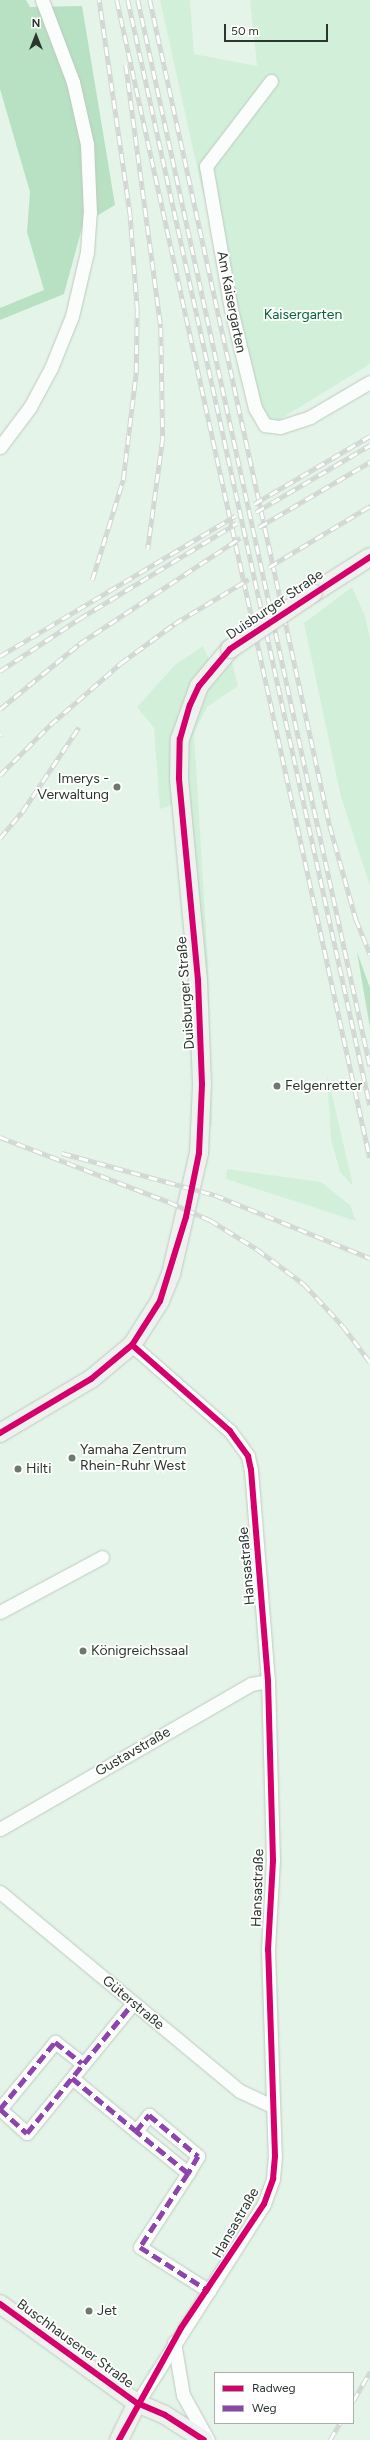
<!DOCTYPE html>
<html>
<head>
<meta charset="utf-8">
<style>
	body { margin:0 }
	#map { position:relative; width:370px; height:2440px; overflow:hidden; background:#e5f4e8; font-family:Figtree,sans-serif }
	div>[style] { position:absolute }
	.green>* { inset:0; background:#d2f0d9 }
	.forest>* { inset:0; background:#b8e0c2 }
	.roads { filter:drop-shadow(0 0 1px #becac1) drop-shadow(0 0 1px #becac1) }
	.street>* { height:13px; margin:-6.5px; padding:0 6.5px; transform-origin:6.5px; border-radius:6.5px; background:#fbfdfc }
	.secondary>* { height:18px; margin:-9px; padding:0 9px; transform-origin:9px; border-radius:9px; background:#edf2ee }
	.rail>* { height:4.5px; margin-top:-2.25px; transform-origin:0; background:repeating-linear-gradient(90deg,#fff 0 9px,#d2d7d4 0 18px); box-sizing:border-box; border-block:1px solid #d2d7d4 }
	.bridges { filter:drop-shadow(0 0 1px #becac1) drop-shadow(0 0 1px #becac1) }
	.secondary-bridge>* { height:18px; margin:-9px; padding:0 9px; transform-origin:9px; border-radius:9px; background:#edf2ee }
	.quiet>* { height:5px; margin-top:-2.5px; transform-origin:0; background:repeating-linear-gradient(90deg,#8e44ad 0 10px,transparent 0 15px) }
	.cycleway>* { height:6px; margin:-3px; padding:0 3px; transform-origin:3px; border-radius:3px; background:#d6006c }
	.dots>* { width:11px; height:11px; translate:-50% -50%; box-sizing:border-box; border:2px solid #fff; border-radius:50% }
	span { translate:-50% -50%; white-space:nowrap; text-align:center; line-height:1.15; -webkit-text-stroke:3.5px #fff; paint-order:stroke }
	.street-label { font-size:14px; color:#2c362e }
	.park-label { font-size:14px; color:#006731 }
	.poi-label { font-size:14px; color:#2c362e }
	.right { translate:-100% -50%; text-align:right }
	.left { translate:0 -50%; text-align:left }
	.legend { position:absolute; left:214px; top:2372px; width:140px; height:52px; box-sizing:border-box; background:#fff; border:1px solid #abafab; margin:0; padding:5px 7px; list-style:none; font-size:12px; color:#2c362e }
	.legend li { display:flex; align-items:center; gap:8px; height:20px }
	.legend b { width:20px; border:1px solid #abafab }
	.north { position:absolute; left:16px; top:16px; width:40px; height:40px; -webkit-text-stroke:3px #fff; paint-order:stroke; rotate:0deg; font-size:11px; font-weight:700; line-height:16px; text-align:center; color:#2c362e }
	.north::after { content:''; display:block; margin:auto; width:14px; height:18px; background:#2c362e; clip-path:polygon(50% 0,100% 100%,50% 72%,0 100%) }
	.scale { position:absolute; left:224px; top:24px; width:104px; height:18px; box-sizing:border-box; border:2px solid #2c362e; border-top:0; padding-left:5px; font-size:12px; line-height:14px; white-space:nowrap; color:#2c362e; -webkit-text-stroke:3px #fff; paint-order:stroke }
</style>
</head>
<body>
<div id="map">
	<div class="green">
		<div style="clip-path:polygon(160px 0,190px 0,194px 54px,257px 66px,250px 0,370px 0,370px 364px,264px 429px,199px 176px)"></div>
		<div style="clip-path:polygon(352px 587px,365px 616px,370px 639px,370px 886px,341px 797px,304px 623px)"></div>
		<div style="clip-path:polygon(203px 646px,210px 662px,228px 647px,238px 686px,207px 707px,194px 733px,208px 963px,212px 1126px,204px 1125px,178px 803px,160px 809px,154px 728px,137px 707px,175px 665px)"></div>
		<div style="clip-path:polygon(327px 1073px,353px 1186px,340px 1172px,331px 1139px)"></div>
		<div style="clip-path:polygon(227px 1169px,321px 1182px,350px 1205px,356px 1221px,226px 1179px)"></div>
	</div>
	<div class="forest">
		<div style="clip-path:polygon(0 0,26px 0,30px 7px,82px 6px,115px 205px,83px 224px,64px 294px,0 320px,0 308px,44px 290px,27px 232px,30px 192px,0 89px)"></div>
		<div style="clip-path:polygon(357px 952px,370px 988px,370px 1028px)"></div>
	</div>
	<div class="roads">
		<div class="street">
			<div style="left:271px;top:81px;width:107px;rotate:127.4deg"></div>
			<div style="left:206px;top:166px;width:145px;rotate:80.1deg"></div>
			<div style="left:231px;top:309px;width:102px;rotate:76.4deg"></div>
			<div style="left:255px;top:408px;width:20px;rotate:60deg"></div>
			<div style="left:265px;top:425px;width:15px;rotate:8deg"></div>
			<div style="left:280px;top:427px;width:32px;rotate:-18deg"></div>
			<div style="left:310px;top:417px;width:69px;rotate:-30.3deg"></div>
			<div style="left:0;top:447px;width:50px;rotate:-53.1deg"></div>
			<div style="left:30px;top:407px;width:44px;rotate:-61.7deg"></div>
			<div style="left:51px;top:368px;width:56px;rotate:-68deg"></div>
			<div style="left:72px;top:316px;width:66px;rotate:-76.8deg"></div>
			<div style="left:87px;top:252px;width:39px;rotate:-86deg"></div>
			<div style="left:90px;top:213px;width:69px;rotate:-92.5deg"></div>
			<div style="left:87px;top:144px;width:64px;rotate:-102.7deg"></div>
			<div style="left:73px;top:82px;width:88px;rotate:-110.7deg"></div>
			<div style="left:132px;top:1345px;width:130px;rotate:41.3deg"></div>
			<div style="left:230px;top:1431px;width:31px;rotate:54deg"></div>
			<div style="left:248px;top:1456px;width:14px;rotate:78deg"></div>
			<div style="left:251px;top:1470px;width:212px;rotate:85.4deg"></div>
			<div style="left:268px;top:1681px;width:179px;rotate:88.4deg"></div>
			<div style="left:273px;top:1860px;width:90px;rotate:93.2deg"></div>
			<div style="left:268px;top:1950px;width:206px;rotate:88.1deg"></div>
			<div style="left:275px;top:2156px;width:23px;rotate:95deg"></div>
			<div style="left:273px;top:2179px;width:27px;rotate:110deg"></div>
			<div style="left:264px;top:2204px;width:236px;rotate:122.5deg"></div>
			<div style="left:0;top:1612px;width:116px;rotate:-28.3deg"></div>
			<div style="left:0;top:1829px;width:290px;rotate:-30deg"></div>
			<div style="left:251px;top:1684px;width:17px;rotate:-10deg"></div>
			<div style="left:0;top:1892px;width:312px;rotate:39.7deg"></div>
			<div style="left:240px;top:2091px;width:35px;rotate:25deg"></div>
			<div style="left:72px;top:2078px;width:83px;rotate:39.6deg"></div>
			<div style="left:136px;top:2131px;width:21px;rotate:-51deg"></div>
			<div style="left:149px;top:2115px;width:64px;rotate:39.9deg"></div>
			<div style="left:198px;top:2156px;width:20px;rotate:120deg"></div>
			<div style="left:188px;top:2173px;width:67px;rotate:-141.1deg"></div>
			<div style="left:0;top:2109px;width:36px;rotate:42deg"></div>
			<div style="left:27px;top:2133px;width:168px;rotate:-50.8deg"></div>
			<div style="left:0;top:2109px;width:87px;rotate:-50.6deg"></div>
			<div style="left:55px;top:2042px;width:34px;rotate:38deg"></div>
			<div style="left:188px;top:2173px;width:88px;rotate:123deg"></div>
			<div style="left:140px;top:2247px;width:82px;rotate:32.5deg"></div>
			<div style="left:174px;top:2342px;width:54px;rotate:80.4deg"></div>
			<div style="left:183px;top:2395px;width:51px;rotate:60.9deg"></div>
		</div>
		<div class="secondary">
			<div style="left:313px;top:593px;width:67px;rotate:-32.3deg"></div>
			<div style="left:0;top:1433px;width:106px;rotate:-30.7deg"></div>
			<div style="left:91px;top:1379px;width:53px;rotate:-39.7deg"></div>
			<div style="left:132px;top:1345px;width:52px;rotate:-57.5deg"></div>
			<div style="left:160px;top:1301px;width:29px;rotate:-68deg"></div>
			<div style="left:171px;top:1274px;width:124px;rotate:-77deg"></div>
			<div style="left:199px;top:1153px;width:69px;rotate:-87.5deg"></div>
			<div style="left:202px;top:1084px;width:104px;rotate:-92.2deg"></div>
			<div style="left:198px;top:980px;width:203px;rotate:-95.4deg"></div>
			<div style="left:179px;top:778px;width:39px;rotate:-89deg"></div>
			<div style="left:180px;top:739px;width:56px;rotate:-70.3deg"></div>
			<div style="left:199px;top:686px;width:48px;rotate:-50deg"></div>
			<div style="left:0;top:2304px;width:169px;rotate:35.9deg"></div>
			<div style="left:137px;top:2403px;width:30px;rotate:23deg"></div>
			<div style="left:165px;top:2415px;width:46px;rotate:32.7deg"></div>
			<div style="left:119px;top:2440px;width:41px;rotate:-64.1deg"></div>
		</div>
	</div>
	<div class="rail">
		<div style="left:117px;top:0;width:1185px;rotate:77.68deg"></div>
		<div style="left:128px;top:0;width:1131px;rotate:77.65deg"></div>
		<div style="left:138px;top:0;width:1091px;rotate:77.72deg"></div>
		<div style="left:150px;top:0;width:845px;rotate:77.71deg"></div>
		<div style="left:330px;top:826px;width:97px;rotate:74.4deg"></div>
		<div style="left:356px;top:919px;width:38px;rotate:68deg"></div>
		<div style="left:126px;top:65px;width:265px;rotate:82.4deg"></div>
		<div style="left:161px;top:328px;width:110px;rotate:89deg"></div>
		<div style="left:163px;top:438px;width:112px;rotate:97.7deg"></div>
		<div style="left:254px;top:504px;width:134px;rotate:-30.4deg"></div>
		<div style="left:256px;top:512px;width:132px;rotate:-30.4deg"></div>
		<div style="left:259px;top:527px;width:129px;rotate:-30.4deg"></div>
		<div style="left:269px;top:567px;width:118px;rotate:-31.1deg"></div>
		<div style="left:92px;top:580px;width:105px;rotate:-72.8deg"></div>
		<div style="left:123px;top:480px;width:109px;rotate:-83.1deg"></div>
		<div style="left:136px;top:372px;width:62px;rotate:-89.1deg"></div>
		<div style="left:137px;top:310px;width:94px;rotate:-94.3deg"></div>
		<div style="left:130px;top:216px;width:218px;rotate:-98.2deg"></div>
		<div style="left:0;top:656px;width:274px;rotate:-30.8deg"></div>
		<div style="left:0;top:671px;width:95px;rotate:-33.4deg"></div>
		<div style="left:79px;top:619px;width:185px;rotate:-31.3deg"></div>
		<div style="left:0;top:709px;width:102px;rotate:-39.4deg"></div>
		<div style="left:79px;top:644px;width:193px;rotate:-33.4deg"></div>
		<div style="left:0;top:735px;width:1px;rotate:-45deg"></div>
		<div style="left:0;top:775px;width:71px;rotate:-45deg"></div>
		<div style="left:50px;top:725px;width:94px;rotate:-41.1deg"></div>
		<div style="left:121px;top:663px;width:66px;rotate:-36.3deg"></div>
		<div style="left:174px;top:624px;width:87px;rotate:-31deg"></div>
		<div style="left:0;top:838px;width:34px;rotate:-50deg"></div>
		<div style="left:22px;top:812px;width:102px;rotate:-56.2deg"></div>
		<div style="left:0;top:1137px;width:181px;rotate:21deg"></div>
		<div style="left:169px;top:1202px;width:45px;rotate:23.7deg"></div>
		<div style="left:210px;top:1220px;width:55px;rotate:31.7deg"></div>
		<div style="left:257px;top:1249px;width:59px;rotate:36.7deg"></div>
		<div style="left:304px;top:1284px;width:57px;rotate:47.1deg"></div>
		<div style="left:343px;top:1326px;width:45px;rotate:53.1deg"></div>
		<div style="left:62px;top:1153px;width:159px;rotate:15.4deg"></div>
		<div style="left:215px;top:1195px;width:167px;rotate:22.1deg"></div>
		<div style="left:353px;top:2401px;width:34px;rotate:-60deg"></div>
		<div style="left:330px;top:2440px;width:20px;rotate:-60deg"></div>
	</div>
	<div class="bridges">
		<div class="secondary-bridge">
			<div style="left:230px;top:649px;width:100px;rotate:-34deg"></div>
		</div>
	</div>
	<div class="quiet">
		<div style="left:72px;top:2078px;width:83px;rotate:39.6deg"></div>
		<div style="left:136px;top:2131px;width:21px;rotate:-51deg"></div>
		<div style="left:149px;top:2115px;width:64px;rotate:39.9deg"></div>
		<div style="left:198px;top:2156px;width:20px;rotate:120deg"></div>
		<div style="left:188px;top:2173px;width:67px;rotate:-141.1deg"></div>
		<div style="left:0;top:2109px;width:36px;rotate:42deg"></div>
		<div style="left:27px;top:2133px;width:168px;rotate:-50.8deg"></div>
		<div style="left:0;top:2109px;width:87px;rotate:-50.6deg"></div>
		<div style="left:55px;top:2042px;width:34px;rotate:38deg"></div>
		<div style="left:188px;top:2173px;width:88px;rotate:123deg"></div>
		<div style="left:140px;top:2247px;width:82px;rotate:32.5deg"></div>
	</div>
	<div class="cycleway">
		<div style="left:0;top:1433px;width:106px;rotate:-30.7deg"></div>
		<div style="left:91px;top:1379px;width:53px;rotate:-39.7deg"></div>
		<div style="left:132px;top:1345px;width:52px;rotate:-57.5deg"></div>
		<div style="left:160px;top:1301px;width:88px;rotate:-72.8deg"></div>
		<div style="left:186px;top:1217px;width:65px;rotate:-78.5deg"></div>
		<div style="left:199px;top:1153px;width:69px;rotate:-87.5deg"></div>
		<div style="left:202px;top:1084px;width:104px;rotate:-92.2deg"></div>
		<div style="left:198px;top:980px;width:203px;rotate:-95.4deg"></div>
		<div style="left:179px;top:778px;width:39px;rotate:-89deg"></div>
		<div style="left:180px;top:739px;width:35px;rotate:-74deg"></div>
		<div style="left:190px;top:705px;width:21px;rotate:-65deg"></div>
		<div style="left:199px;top:686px;width:48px;rotate:-50deg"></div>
		<div style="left:230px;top:649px;width:168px;rotate:-33.3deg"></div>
		<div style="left:0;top:2304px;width:169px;rotate:35.9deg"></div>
		<div style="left:137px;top:2403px;width:30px;rotate:23deg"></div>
		<div style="left:165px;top:2415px;width:46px;rotate:32.7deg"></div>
		<div style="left:119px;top:2440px;width:128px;rotate:-61deg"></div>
		<div style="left:181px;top:2328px;width:149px;rotate:-56.2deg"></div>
		<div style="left:264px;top:2204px;width:27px;rotate:-70deg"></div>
		<div style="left:273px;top:2179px;width:23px;rotate:-85deg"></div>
		<div style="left:275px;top:2156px;width:206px;rotate:-91.9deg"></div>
		<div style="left:268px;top:1950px;width:90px;rotate:-86.8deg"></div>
		<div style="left:273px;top:1860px;width:179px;rotate:-91.6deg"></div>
		<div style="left:268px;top:1681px;width:212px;rotate:-94.6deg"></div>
		<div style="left:251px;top:1470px;width:14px;rotate:-102deg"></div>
		<div style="left:248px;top:1456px;width:31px;rotate:-126deg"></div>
		<div style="left:230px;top:1431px;width:130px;rotate:-138.7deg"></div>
	</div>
	<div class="dots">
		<div style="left:117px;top:787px;background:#6d786f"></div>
		<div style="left:277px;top:1086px;background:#6d786f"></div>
		<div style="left:72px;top:1458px;background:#6d786f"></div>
		<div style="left:18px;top:1469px;background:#6d786f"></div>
		<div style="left:83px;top:1651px;background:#6d786f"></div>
		<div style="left:89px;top:2311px;background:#6d786f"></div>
	</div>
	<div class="street-label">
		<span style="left:231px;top:302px;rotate:79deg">Am Kaisergarten</span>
		<span style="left:275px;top:605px;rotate:-34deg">Duisburger Straße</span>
		<span style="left:186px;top:993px;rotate:-94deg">Duisburger Straße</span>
		<span style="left:247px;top:1566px;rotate:-95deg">Hansastraße</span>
		<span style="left:133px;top:1752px;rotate:-30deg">Gustavstraße</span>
		<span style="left:258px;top:1888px;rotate:-88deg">Hansastraße</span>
		<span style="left:133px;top:2003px;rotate:40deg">Güterstraße</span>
		<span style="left:236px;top:2223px;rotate:-60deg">Hansastraße</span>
		<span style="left:75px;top:2344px;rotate:36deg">Buschhausener Straße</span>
	</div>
	<div class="park-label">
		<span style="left:303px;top:315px">Kaisergarten</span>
	</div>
	<div class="poi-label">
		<span class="right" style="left:109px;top:787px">Imerys -<br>Verwaltung</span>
		<span class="left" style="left:285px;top:1086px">Felgenretter</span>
		<span class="left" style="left:80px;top:1458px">Yamaha Zentrum<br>Rhein-Ruhr West</span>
		<span class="left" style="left:26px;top:1469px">Hilti</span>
		<span class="left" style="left:91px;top:1651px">Königreichssaal</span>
		<span class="left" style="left:97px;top:2311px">Jet</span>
	</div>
	<ul class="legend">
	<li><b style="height:5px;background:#d6006c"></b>Radweg</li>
	<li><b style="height:5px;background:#8e44ad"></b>Weg</li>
	</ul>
	<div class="north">N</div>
	<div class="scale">50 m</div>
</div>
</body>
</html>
